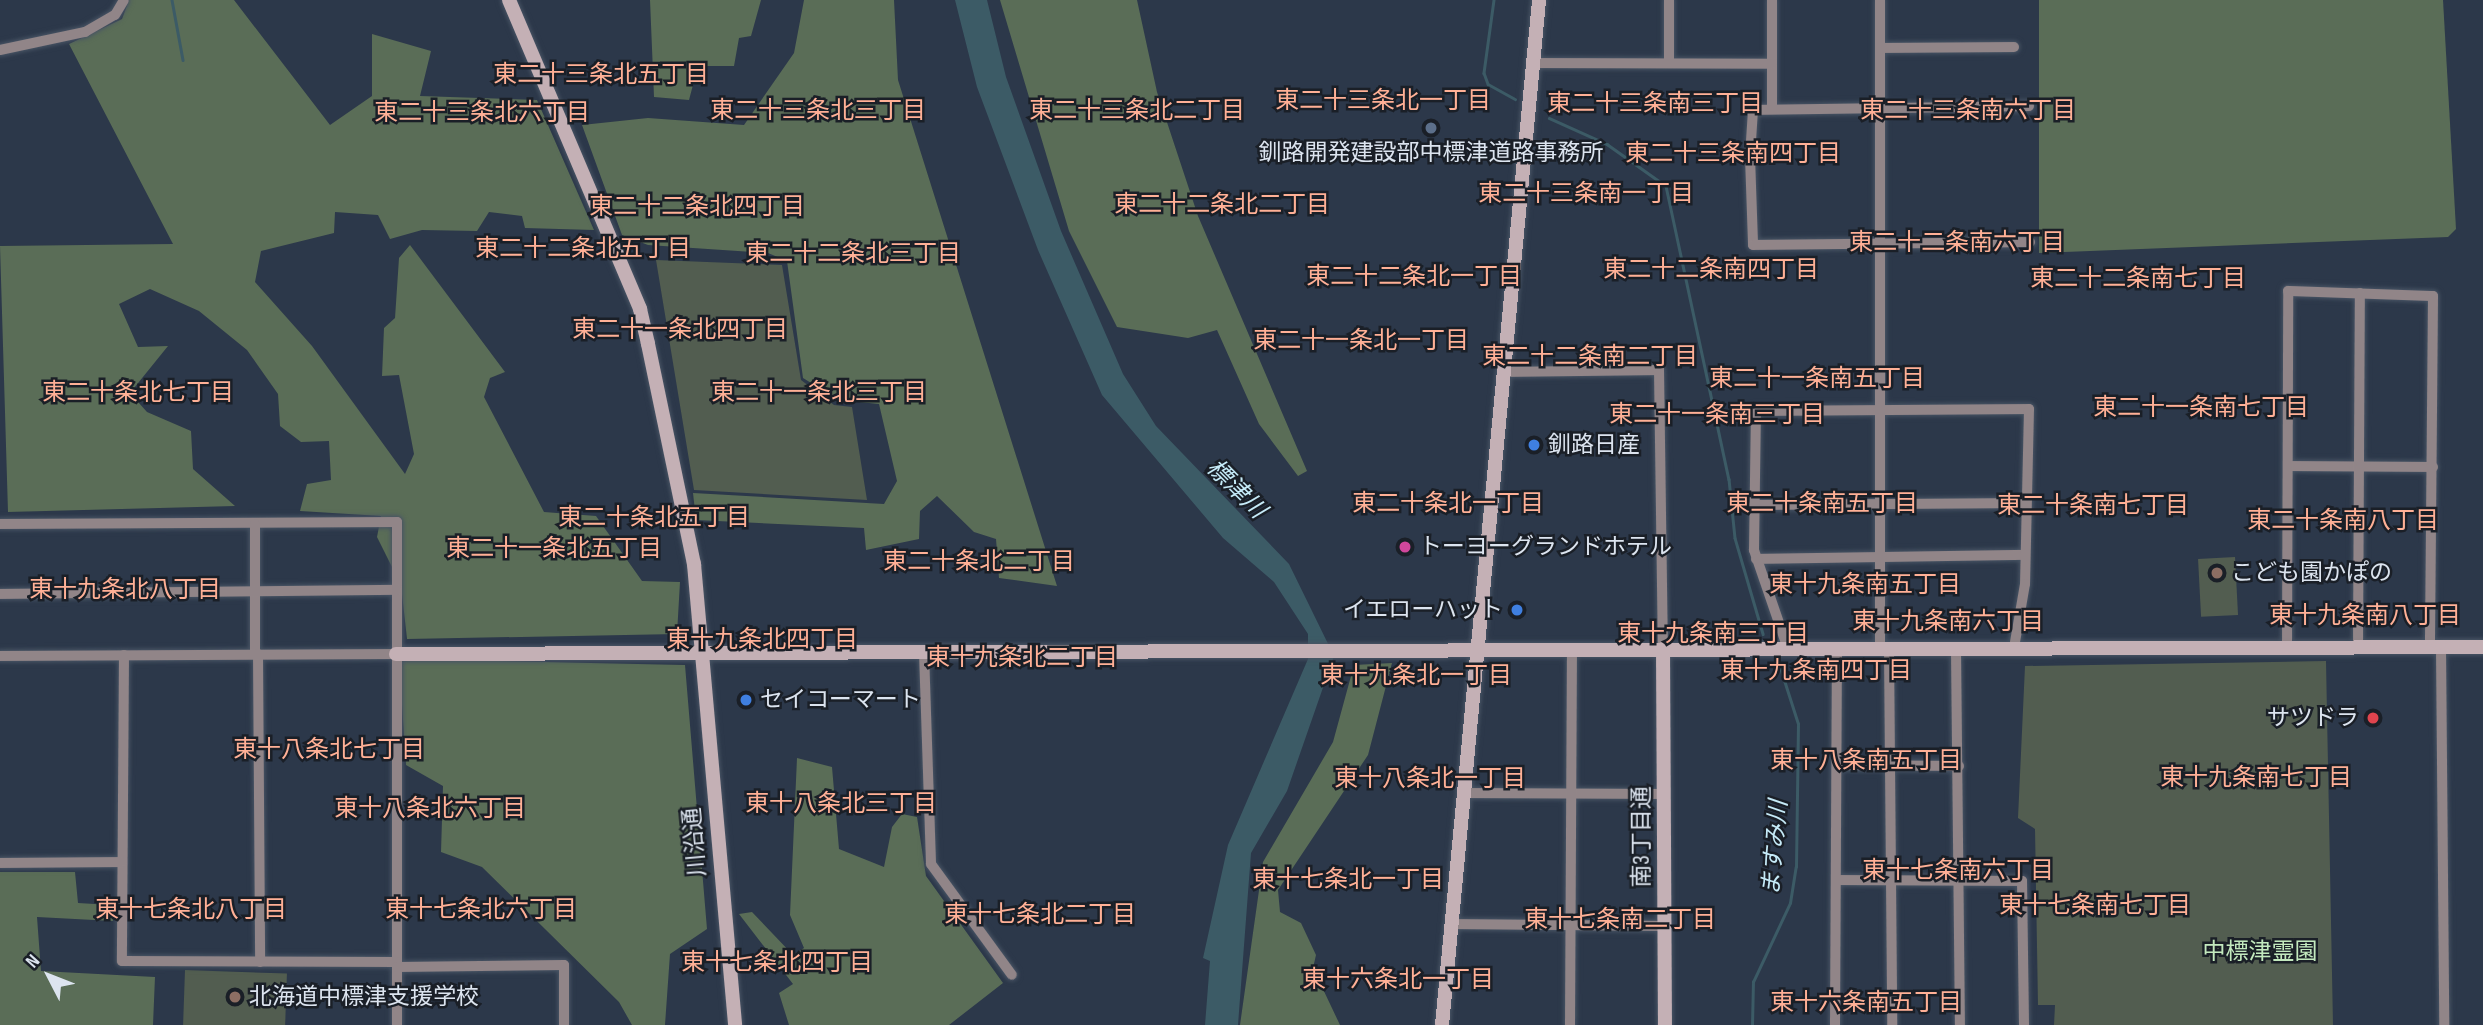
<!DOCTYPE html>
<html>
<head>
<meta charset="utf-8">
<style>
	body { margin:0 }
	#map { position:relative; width:2483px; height:1025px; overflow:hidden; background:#2c384a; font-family:"Sofia Sans Condensed","Noto Sans JP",sans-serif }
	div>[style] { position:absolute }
	.green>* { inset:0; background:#525d50; transform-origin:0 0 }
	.forest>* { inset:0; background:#5a6d57 }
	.water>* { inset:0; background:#3c5b66 }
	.stream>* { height:2.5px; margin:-1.25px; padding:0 1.25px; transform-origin:1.25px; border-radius:1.25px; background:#3c5b66 }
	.roads { filter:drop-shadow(0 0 2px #485464) drop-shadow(0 0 2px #485464) }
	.street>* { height:10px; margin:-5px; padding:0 5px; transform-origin:5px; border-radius:5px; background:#918588 }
	.secondary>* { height:14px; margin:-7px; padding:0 7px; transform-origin:7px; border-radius:7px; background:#c4b0b5 }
	.dots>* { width:19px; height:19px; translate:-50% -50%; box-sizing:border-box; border:4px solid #1a1f27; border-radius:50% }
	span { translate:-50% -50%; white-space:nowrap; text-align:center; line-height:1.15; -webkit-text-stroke:5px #1a1f27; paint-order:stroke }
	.poi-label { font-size:23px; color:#dce4ef }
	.left { translate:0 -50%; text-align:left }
	.right { translate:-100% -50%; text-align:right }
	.street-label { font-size:23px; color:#dce4ef }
	.park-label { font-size:23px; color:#c3e9be }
	.neighbourhood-label { font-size:24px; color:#ffb096 }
	.water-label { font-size:24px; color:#c6ebf8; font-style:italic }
	.north { position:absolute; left:14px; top:941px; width:70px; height:70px; -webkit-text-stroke:5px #1a1f27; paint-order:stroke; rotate:312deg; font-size:19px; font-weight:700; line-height:28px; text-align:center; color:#dce4ef }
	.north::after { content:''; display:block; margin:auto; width:24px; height:32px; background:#dce4ef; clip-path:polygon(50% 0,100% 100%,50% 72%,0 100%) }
</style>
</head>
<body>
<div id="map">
	<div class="green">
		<div style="clip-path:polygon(656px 260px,782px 265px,801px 380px,834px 405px,852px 407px,867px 500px,694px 490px)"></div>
		<div style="left:2235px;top:557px;width:58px;height:37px;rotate:87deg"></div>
		<div style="clip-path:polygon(2326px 661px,2333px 1025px,2054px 1025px,2055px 1005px,2038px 1005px,2035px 829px,2018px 818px,2025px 666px)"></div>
		<div style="left:185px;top:970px;width:102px;height:55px;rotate:2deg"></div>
	</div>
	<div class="forest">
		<div style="clip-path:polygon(129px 0,234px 0,330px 125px,372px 96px,372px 34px,431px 51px,420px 96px,537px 100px,594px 230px,525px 228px,522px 216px,489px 212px,477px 231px,422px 230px,390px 239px,378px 215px,335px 212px,334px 233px,261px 251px,255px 282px,312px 346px,405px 474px,414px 454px,399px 375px,382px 376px,384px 328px,395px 318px,399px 258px,410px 245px,505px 372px,490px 378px,484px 397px,544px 512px,596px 516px,642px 581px,680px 582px,677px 634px,407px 639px,401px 585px,377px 537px,381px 516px,300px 511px,307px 484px,331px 480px,329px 441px,301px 442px,280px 426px,278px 394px,247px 350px,199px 311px,150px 289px,119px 304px,138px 347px,168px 346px,130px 393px,147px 412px,191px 431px,193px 469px,235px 506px,8px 512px,0 246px,173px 244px,69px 44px,122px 19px)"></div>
		<div style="clip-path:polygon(650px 0,761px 0,751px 36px,739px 38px,734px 66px,698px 66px,689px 100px,654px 97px)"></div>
		<div style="clip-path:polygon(804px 0,894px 0,898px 80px,1057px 586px,999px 578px,996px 539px,974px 532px,937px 496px,920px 511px,919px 539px,866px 550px,864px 528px,696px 520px,693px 493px,884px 504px,897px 481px,879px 404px,839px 400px,803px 378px,787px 261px,768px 253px,648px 245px,622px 235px,582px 125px,648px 118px,744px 125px,794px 53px)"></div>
		<div style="clip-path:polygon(1000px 0,1137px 0,1157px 92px,1198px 216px,1307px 471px,1298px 476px,1259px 424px,1217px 330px,1188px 338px,1117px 327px,1069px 231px)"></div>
		<div style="clip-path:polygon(2039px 0,2443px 0,2456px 229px,2448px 237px,2039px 253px)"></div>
		<div style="clip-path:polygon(399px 659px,685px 665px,707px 929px,670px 954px,665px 1025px,632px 1025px,619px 1002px,482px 867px,441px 852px,443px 786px,406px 765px)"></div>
		<div style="clip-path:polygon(1392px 663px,1368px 755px,1278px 890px,1280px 912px,1301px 923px,1316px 955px,1313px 968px,1340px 1025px,1240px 1025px,1263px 862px,1333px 742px,1354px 665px)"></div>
		<div style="clip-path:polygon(797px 758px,832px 767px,839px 849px,884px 867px,892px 827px,902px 814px,917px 817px,926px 876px,1003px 983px,949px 1025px,789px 1025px,779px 993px,793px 984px,739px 914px,752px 912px,793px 955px,804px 948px,790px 915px)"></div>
		<div style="clip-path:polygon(0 872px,75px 872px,78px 903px,111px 905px,113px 921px,37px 917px,41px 971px,155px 977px,153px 1025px,0 1025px)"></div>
	</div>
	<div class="water">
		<div style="clip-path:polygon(955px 0,987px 0,1006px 77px,1061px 231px,1123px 374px,1156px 426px,1289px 564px,1334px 656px,1287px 791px,1251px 853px,1238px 1025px,1205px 1025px,1210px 961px,1203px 958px,1228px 845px,1308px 659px,1308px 634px,1274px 582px,1223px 538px,1102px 395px,1038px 250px,977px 87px)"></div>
	</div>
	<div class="stream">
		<div style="left:172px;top:0;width:61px;rotate:79.6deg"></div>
		<div style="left:1494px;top:0;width:74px;rotate:97.8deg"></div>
		<div style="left:1484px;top:73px;width:12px;rotate:70deg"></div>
		<div style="left:1488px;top:84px;width:31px;rotate:29deg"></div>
		<div style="left:1549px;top:118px;width:64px;rotate:24.1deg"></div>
		<div style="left:1607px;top:144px;width:72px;rotate:35.4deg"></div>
		<div style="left:1666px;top:186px;width:300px;rotate:77.9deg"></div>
		<div style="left:1729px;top:479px;width:59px;rotate:84.2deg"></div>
		<div style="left:1735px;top:538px;width:100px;rotate:73.7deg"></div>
		<div style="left:1752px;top:1025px;width:43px;rotate:-88.7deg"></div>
		<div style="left:1753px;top:982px;width:87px;rotate:-64.9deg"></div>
		<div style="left:1790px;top:903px;width:36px;rotate:-81deg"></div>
		<div style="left:1796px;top:867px;width:143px;rotate:-89.2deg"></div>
		<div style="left:1798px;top:724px;width:59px;rotate:-107.8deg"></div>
	</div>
	<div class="roads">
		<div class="street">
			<div style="left:1772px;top:0;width:108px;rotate:90deg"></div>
			<div style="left:1880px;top:48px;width:134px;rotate:-0.4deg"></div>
			<div style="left:0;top:50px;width:87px;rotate:-12deg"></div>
			<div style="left:85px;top:32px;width:34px;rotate:-30deg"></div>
			<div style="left:115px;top:15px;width:17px;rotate:-59deg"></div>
			<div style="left:1669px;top:62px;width:62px;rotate:-90deg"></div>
			<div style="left:1533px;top:63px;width:239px;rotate:0.2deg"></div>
			<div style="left:2029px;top:106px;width:276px;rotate:179.2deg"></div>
			<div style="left:1753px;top:110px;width:47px;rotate:93.7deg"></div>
			<div style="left:1750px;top:157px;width:88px;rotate:88deg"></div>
			<div style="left:1753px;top:245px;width:277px;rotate:-0.6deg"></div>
			<div style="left:1504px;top:372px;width:155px;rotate:-0.7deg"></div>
			<div style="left:1659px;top:370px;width:279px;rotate:89.2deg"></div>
			<div style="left:2289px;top:466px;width:144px;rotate:0.4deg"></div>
			<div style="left:1754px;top:505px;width:272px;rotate:-0.4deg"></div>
			<div style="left:0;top:524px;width:397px;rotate:-0.3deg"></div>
			<div style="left:397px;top:522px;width:503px;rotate:90deg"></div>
			<div style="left:255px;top:524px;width:130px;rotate:90deg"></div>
			<div style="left:1756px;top:559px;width:269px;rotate:-0.9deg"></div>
			<div style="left:0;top:594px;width:397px;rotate:-0.6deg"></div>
			<div style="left:2441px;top:647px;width:378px;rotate:89.5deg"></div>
			<div style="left:2287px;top:648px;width:357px;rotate:-89.8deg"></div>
			<div style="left:2288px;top:291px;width:145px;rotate:2deg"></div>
			<div style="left:2433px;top:296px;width:352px;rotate:90.5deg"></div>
			<div style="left:2358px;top:648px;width:355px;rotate:-89.7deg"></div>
			<div style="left:1788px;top:649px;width:105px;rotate:-109deg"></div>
			<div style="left:1754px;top:550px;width:139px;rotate:-89.2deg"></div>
			<div style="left:1756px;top:411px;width:273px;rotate:-0.4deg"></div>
			<div style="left:2029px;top:409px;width:175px;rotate:91.3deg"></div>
			<div style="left:2025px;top:584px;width:65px;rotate:99.8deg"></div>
			<div style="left:1880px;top:649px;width:649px;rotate:-90deg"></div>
			<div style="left:1889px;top:649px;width:376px;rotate:89.5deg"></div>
			<div style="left:1956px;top:649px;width:376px;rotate:89.4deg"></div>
			<div style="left:924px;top:652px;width:212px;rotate:88.1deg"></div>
			<div style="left:931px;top:864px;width:137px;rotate:53.9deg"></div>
			<div style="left:258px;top:654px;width:308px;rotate:89.6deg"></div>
			<div style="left:124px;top:655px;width:306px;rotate:90.4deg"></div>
			<div style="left:122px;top:961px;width:275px;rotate:0.2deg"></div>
			<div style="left:0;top:656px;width:396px;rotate:-0.3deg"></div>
			<div style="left:1837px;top:765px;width:122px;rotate:0.5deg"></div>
			<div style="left:1464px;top:793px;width:201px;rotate:0.3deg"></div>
			<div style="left:0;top:863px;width:122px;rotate:-0.5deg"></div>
			<div style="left:1839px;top:880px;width:183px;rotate:0.3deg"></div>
			<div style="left:2022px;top:881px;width:144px;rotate:89.2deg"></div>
			<div style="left:1452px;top:924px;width:213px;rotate:0.5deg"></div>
			<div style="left:397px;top:967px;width:167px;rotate:-0.7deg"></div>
			<div style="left:564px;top:965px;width:60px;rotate:90deg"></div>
			<div style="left:1570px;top:1025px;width:374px;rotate:-89.7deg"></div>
			<div style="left:1835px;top:1025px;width:376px;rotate:-89.7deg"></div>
		</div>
		<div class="secondary">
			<div style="left:509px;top:0;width:336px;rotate:67deg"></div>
			<div style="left:640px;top:309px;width:36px;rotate:77deg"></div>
			<div style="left:648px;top:344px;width:225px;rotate:78.2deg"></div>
			<div style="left:694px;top:564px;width:463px;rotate:84.9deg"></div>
			<div style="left:1663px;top:649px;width:376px;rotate:89.7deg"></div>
			<div style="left:396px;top:654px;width:2087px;rotate:-0.19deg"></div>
			<div style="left:1442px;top:1025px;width:1030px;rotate:-84.59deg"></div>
		</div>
	</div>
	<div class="dots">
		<div style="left:1431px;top:128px;background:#5c6f8a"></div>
		<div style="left:1534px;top:445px;background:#3f7fe0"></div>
		<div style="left:1405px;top:547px;background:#d1479c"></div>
		<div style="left:2217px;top:573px;background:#8d6e63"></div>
		<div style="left:1517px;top:610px;background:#3f7fe0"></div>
		<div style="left:746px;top:700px;background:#3f7fe0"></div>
		<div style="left:2373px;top:718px;background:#e0444e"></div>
		<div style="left:235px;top:997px;background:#8d6e63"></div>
	</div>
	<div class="poi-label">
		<span style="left:1431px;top:153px">釧路開発建設部中標津道路事務所</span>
		<span class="left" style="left:1548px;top:445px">釧路日産</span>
		<span class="left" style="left:1419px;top:547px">トーヨーグランドホテル</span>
		<span class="left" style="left:2231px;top:573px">こども園かぽの</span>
		<span class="right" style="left:1503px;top:610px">イエローハット</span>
		<span class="left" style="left:760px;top:700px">セイコーマート</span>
		<span class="right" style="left:2359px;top:718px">サツドラ</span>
		<span class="left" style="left:249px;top:997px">北海道中標津支援学校</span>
	</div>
	<div class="street-label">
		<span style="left:1642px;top:837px;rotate:-90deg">南3丁目通</span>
		<span style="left:695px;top:842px;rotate:-95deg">川沿通</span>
	</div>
	<div class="park-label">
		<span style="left:2260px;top:952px">中標津霊園</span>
	</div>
	<div class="neighbourhood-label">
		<span style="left:601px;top:75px">東二十三条北五丁目</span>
		<span style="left:1383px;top:101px">東二十三条北一丁目</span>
		<span style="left:1655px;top:104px">東二十三条南三丁目</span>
		<span style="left:818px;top:111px">東二十三条北三丁目</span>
		<span style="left:1137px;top:111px">東二十三条北二丁目</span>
		<span style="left:1968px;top:111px">東二十三条南六丁目</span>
		<span style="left:482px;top:113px">東二十三条北六丁目</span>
		<span style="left:1733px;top:154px">東二十三条南四丁目</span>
		<span style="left:1586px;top:194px">東二十三条南一丁目</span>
		<span style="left:1222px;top:205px">東二十二条北二丁目</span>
		<span style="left:697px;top:207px">東二十二条北四丁目</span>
		<span style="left:1957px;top:243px">東二十二条南六丁目</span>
		<span style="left:583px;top:249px">東二十二条北五丁目</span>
		<span style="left:853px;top:254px">東二十二条北三丁目</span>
		<span style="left:1711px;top:270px">東二十二条南四丁目</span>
		<span style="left:1414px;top:277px">東二十二条北一丁目</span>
		<span style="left:2138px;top:279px">東二十二条南七丁目</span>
		<span style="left:680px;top:330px">東二十一条北四丁目</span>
		<span style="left:1361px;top:341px">東二十一条北一丁目</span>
		<span style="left:1590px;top:357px">東二十二条南二丁目</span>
		<span style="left:1817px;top:379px">東二十一条南五丁目</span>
		<span style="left:138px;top:393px">東二十条北七丁目</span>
		<span style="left:819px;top:393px">東二十一条北三丁目</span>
		<span style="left:2201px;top:408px">東二十一条南七丁目</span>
		<span style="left:1717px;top:415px">東二十一条南三丁目</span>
		<span style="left:1448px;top:504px">東二十条北一丁目</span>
		<span style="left:1822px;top:504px">東二十条南五丁目</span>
		<span style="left:2093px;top:506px">東二十条南七丁目</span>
		<span style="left:654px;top:518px">東二十条北五丁目</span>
		<span style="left:2343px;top:521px">東二十条南八丁目</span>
		<span style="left:554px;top:549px">東二十一条北五丁目</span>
		<span style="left:979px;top:562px">東二十条北二丁目</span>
		<span style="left:1865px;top:585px">東十九条南五丁目</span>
		<span style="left:125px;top:590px">東十九条北八丁目</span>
		<span style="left:2365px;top:616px">東十九条南八丁目</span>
		<span style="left:1948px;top:622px">東十九条南六丁目</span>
		<span style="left:1713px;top:634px">東十九条南三丁目</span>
		<span style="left:762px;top:640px">東十九条北四丁目</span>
		<span style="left:1022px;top:658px">東十九条北二丁目</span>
		<span style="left:1816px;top:671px">東十九条南四丁目</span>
		<span style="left:1416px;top:676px">東十九条北一丁目</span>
		<span style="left:329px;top:750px">東十八条北七丁目</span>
		<span style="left:1866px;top:761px">東十八条南五丁目</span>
		<span style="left:2256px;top:778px">東十九条南七丁目</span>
		<span style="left:1430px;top:779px">東十八条北一丁目</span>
		<span style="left:841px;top:804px">東十八条北三丁目</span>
		<span style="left:430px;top:809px">東十八条北六丁目</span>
		<span style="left:1958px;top:871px">東十七条南六丁目</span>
		<span style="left:1348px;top:880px">東十七条北一丁目</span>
		<span style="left:2095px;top:906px">東十七条南七丁目</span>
		<span style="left:191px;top:910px">東十七条北八丁目</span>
		<span style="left:481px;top:910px">東十七条北六丁目</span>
		<span style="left:1040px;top:915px">東十七条北二丁目</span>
		<span style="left:1620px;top:920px">東十七条南二丁目</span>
		<span style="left:777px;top:963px">東十七条北四丁目</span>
		<span style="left:1398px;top:980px">東十六条北一丁目</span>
		<span style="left:1866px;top:1003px">東十六条南五丁目</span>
	</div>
	<div class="water-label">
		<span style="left:1236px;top:489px;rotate:45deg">標津川</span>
		<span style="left:1775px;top:848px;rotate:-85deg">ますみ川</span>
	</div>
	<div class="north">N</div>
</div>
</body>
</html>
